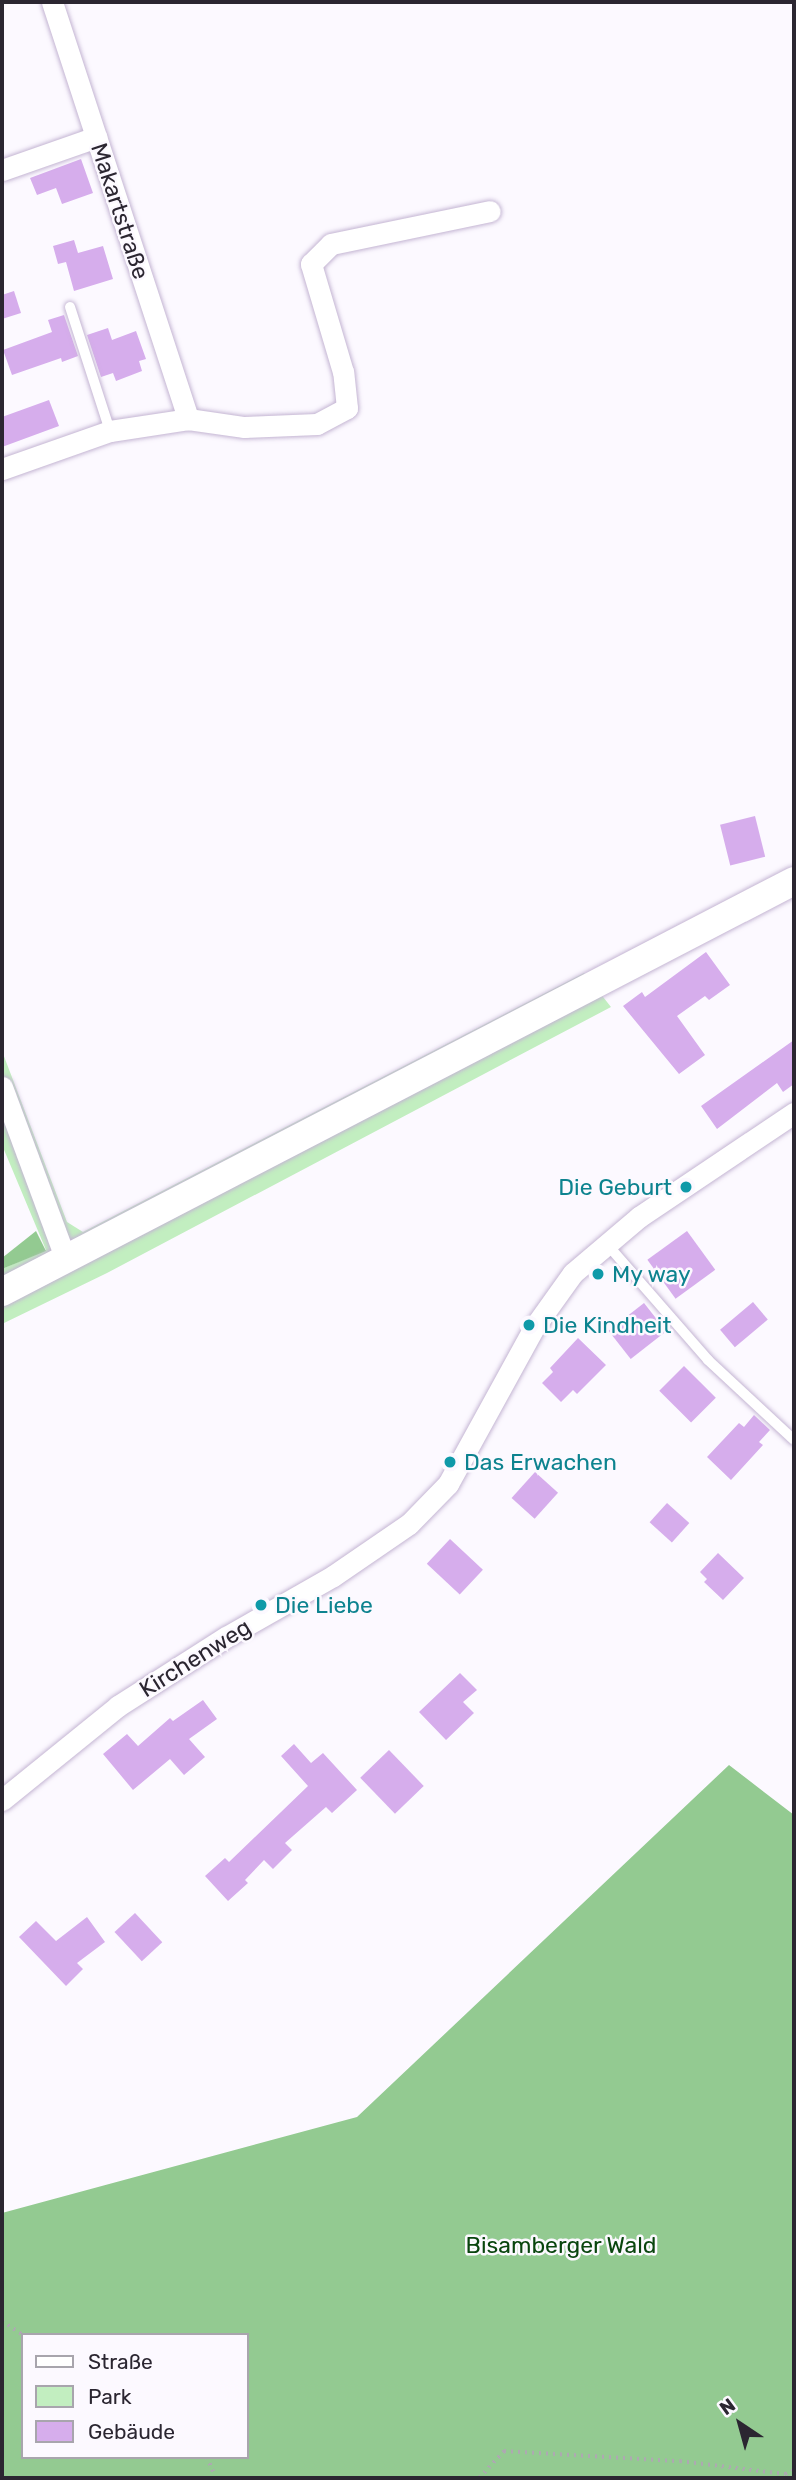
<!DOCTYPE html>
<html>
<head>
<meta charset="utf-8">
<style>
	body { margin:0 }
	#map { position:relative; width:796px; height:2480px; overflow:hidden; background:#fcf9ff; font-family:Rubik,sans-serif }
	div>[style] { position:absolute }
	.green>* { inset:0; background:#c2eec0 }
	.forest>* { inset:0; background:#93ca91 }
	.building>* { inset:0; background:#d6adec; transform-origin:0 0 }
	.path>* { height:3.5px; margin-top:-1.75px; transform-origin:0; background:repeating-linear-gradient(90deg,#ada9b1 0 2px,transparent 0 7px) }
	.roads { filter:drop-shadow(0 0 2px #c4b5d3) drop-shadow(0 0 2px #c4b5d3) }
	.service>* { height:10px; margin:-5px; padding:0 5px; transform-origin:5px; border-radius:5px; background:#fff }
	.minor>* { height:21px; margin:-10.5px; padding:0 10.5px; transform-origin:10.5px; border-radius:10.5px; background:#fff }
	.secondary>* { height:28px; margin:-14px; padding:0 14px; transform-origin:14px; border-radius:14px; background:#fff }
	.dots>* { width:19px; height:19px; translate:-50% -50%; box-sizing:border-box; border:4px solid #fcf9ff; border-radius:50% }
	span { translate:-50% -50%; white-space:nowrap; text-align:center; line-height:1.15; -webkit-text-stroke:5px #fcf9ff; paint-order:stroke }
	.street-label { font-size:23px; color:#2b2631 }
	.culture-label { font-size:23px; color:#0d838f }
	.right { translate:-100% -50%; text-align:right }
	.left { translate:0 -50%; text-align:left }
	.park-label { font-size:23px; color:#09450e }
	.frame { position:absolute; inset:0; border:4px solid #2b2631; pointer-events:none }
	.legend { position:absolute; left:21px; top:2333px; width:228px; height:126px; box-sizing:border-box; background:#fcf9ff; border:2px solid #a8a5ad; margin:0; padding:9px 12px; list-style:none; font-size:21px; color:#2b2631 }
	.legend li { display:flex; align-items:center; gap:14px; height:35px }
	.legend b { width:35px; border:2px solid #a8a5ad }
	.north { position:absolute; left:705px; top:2389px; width:70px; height:70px; -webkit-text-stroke:5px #fcf9ff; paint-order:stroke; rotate:324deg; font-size:19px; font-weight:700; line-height:28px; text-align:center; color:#2b2631 }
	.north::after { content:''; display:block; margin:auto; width:24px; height:32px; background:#2b2631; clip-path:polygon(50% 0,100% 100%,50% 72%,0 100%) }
</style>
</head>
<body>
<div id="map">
	<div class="green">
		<div style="clip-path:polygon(584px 973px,611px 1007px,107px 1273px,2px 1324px,2px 1269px,46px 1250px,2px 1145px,2px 1051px,67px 1222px,83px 1232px)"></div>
	</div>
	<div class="forest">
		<div style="clip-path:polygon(36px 1231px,46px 1251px,2px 1269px,2px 1258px)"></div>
		<div style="clip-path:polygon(evenodd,729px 1765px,794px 1815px,794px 2478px,2px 2478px,2px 2213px,357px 2117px,729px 1765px,23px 2335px,247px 2335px,247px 2457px,23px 2457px,23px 2335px)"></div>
	</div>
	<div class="building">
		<div style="clip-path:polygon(81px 159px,93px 193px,62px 204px,56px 188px,37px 195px,30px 178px)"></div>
		<div style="clip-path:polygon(74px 240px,78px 253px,103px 246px,113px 279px,74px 291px,66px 262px,58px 264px,53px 246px)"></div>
		<div style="clip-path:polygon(14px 291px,21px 313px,2px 319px,2px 295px)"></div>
		<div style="clip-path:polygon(64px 315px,78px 356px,62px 362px,61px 358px,12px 375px,3px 350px,52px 332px,48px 320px)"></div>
		<div style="clip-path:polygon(108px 328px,112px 340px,136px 331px,146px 359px,139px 361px,142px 371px,116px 381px,113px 373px,101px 377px,87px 335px)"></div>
		<div style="clip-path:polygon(49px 400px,59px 426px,2px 447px,2px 417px)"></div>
		<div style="left:755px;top:816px;width:42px;height:36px;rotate:76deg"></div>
		<div style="clip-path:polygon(706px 952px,730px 985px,709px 1000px,705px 996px,677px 1016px,705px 1055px,679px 1074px,623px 1006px,642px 992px,645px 997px)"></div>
		<div style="clip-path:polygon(794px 1040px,794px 1084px,783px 1092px,777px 1083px,717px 1129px,701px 1106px)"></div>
		<div style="left:687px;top:1231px;width:48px;height:49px;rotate:54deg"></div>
		<div style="left:753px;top:1302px;width:23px;height:43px;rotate:50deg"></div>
		<div style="left:644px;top:1303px;width:36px;height:45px;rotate:52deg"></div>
		<div style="clip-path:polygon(578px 1338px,606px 1365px,577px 1394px,573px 1390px,561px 1402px,542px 1383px,553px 1372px,550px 1368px)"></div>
		<div style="left:684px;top:1366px;width:45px;height:35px;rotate:45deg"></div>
		<div style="clip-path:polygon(754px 1415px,770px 1430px,759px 1442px,763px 1445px,731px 1480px,707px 1457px,739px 1423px,744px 1427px)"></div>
		<div style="left:535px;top:1472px;width:31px;height:35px;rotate:42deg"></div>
		<div style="left:667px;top:1503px;width:30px;height:26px;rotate:42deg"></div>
		<div style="left:450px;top:1539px;width:45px;height:34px;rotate:43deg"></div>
		<div style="clip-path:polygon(718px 1553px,744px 1578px,723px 1600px,704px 1582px,707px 1579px,700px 1572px)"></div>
		<div style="clip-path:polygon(460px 1673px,477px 1690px,463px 1702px,474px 1713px,446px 1740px,419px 1712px)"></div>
		<div style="clip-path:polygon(203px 1700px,217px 1719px,189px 1739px,205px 1757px,184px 1775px,170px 1759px,133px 1790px,103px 1754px,127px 1734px,138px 1746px,170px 1718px,173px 1721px)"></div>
		<div style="clip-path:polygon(294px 1744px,311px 1763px,323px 1753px,357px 1790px,332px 1813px,326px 1807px,285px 1843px,292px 1850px,273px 1869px,264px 1860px,245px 1880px,248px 1883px,228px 1901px,205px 1876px,225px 1858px,229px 1862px,308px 1786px,281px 1756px)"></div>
		<div style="left:389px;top:1750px;width:50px;height:40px;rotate:46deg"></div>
		<div style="left:135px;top:1913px;width:40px;height:28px;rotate:47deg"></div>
		<div style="clip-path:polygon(87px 1917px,105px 1942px,77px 1963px,83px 1969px,66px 1986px,19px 1937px,36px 1921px,56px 1941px)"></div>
	</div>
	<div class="path">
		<div style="left:2px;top:2321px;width:25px;rotate:34deg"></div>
		<div style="left:207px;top:2457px;width:23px;rotate:67deg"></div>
		<div style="left:479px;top:2478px;width:37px;rotate:-47deg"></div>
		<div style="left:504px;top:2451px;width:176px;rotate:3.3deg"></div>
		<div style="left:680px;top:2461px;width:106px;rotate:7.1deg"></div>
		<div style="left:785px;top:2474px;width:10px;rotate:-24deg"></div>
	</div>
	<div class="roads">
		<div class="service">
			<div style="left:70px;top:307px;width:130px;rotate:72.1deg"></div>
			<div style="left:606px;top:1243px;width:155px;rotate:48.9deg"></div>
			<div style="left:708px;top:1360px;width:117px;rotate:42.9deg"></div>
		</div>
		<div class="minor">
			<div style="left:52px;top:2px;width:439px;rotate:71.9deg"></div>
			<div style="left:2px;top:170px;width:100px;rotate:-19.3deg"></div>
			<div style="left:2px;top:469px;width:114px;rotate:-19.4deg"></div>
			<div style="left:110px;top:431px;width:79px;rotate:-8.7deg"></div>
			<div style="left:188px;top:419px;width:57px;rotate:8.1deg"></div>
			<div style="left:244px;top:427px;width:73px;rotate:-2.4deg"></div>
			<div style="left:317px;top:424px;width:34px;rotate:-28deg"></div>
			<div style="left:347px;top:408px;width:36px;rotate:-96deg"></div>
			<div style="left:343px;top:372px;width:113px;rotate:-106.5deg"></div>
			<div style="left:311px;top:264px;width:28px;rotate:-45deg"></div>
			<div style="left:331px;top:244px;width:162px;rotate:-11.7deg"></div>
			<div style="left:2px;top:1087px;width:184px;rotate:69.7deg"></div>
			<div style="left:2px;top:1800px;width:149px;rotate:-39deg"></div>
			<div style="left:118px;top:1706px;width:128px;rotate:-32.6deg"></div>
			<div style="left:226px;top:1637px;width:123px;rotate:-29.7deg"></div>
			<div style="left:333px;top:1576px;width:92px;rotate:-34.4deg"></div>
			<div style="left:409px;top:1524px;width:56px;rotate:-45.7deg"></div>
			<div style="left:448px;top:1484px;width:180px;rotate:-61.2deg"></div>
			<div style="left:535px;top:1326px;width:65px;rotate:-54.4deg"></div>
			<div style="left:573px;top:1273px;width:87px;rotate:-40.3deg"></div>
			<div style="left:639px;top:1217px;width:187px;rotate:-33.9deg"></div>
		</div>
		<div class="secondary">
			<div style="left:2px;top:1292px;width:892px;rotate:-27.43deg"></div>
		</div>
	</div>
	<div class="dots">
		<div style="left:686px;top:1187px;background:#0f9aa8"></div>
		<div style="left:598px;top:1274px;background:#0f9aa8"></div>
		<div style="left:529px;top:1325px;background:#0f9aa8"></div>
		<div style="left:450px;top:1462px;background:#0f9aa8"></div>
		<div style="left:261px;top:1605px;background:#0f9aa8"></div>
	</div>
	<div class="street-label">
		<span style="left:120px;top:211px;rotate:72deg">Makartstraße</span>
		<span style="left:195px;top:1658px;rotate:-32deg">Kirchenweg</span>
	</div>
	<div class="culture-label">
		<span class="right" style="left:672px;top:1187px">Die Geburt</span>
		<span class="left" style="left:612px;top:1274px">My way</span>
		<span class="left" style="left:543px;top:1325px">Die Kindheit</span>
		<span class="left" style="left:464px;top:1462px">Das Erwachen</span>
		<span class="left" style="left:275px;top:1605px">Die Liebe</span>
	</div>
	<div class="park-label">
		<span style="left:561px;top:2245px">Bisamberger Wald</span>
	</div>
	<div class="frame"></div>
	<ul class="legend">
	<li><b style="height:9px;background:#fff"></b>Straße</li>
	<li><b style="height:19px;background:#c2eec0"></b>Park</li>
	<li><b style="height:19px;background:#d6adec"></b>Gebäude</li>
	</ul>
	<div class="north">N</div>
</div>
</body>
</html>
